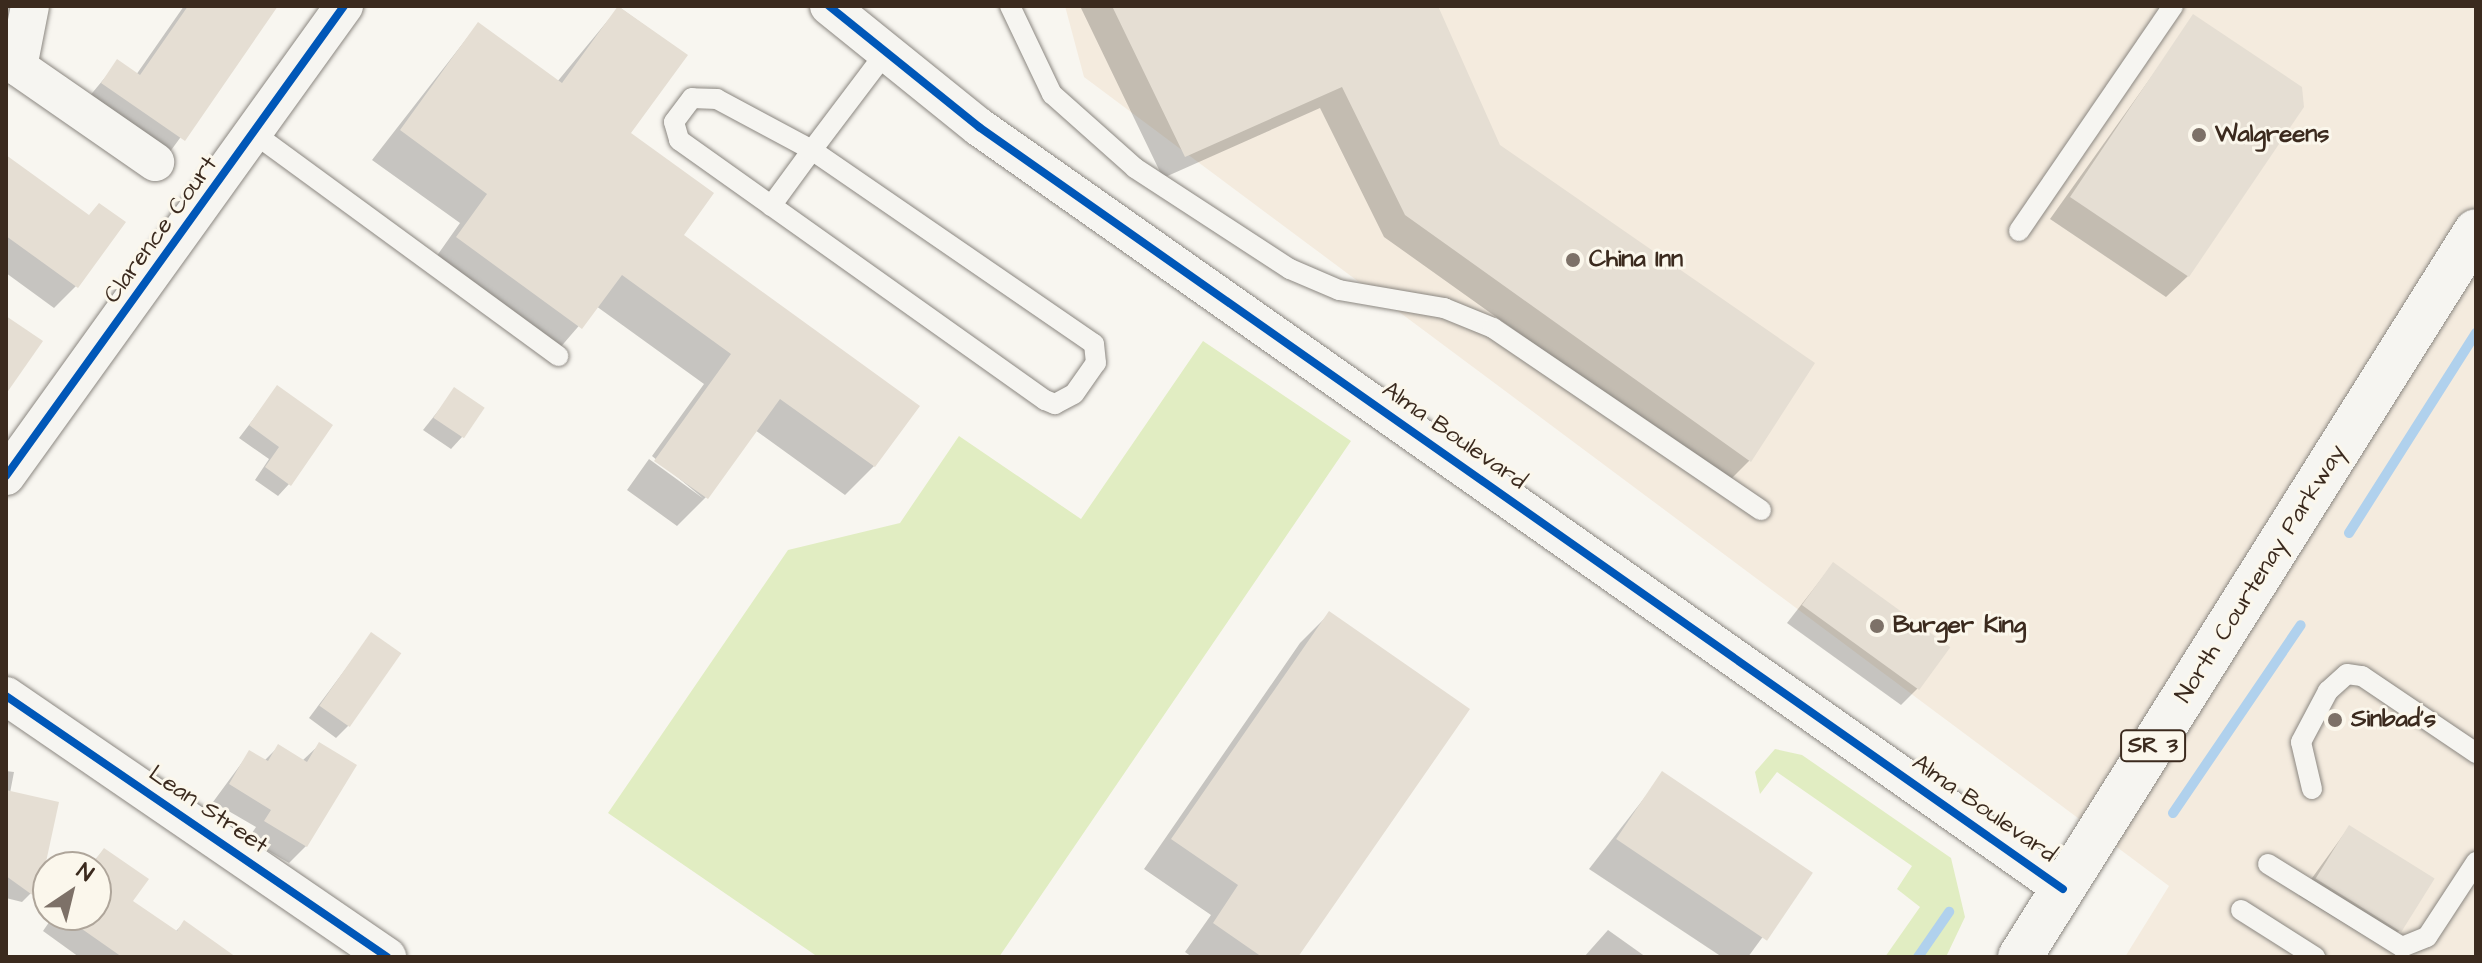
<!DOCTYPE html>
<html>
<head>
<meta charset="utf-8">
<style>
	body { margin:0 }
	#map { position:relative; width:2482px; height:963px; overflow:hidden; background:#f8f6f0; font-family:"Architects Daughter",sans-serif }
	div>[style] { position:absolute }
	.built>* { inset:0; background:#f4ebde }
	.green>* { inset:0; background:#e1edc2 }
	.shadow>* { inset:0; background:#0003 }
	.stream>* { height:10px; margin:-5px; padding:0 5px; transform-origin:5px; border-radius:5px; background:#b0d1ed }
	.building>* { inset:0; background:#e5ded3; transform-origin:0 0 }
	.roads { filter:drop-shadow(0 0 2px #8b8781) drop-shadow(0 0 2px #8b8781) }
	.service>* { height:20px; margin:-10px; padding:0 10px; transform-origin:10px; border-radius:10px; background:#f6f5f1 }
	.minor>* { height:38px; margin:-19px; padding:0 19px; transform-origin:19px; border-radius:19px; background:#f6f5f1 }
	.primary>* { height:44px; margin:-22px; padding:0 22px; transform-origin:22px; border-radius:22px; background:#f6f5f1 }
	.cycleway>* { height:8px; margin:-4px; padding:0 4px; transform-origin:4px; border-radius:4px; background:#0057b8 }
	.dots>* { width:22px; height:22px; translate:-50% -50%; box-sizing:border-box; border:4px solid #fbf7ec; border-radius:50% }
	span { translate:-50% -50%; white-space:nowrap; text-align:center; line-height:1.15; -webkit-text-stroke:6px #fbf7ec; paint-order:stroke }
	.shield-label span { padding:2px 6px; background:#fbf7ec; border:2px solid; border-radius:6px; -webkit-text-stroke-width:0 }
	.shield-label { font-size:22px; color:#3b2a1e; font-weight:700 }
	.poi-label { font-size:24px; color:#3b2a1e; font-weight:700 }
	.left { translate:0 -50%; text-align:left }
	.street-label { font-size:24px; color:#3b2a1e }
	.frame { position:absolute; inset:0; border:8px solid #3b2a1e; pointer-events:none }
	.north { position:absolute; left:32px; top:851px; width:80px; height:80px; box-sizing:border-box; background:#fbf7ec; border:2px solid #aea59a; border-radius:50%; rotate:35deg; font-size:22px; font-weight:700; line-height:32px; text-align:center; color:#3b2a1e }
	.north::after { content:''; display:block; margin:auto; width:28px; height:36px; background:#7d7168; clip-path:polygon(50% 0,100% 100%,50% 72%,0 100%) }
</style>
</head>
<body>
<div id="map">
	<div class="built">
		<div style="clip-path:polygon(1065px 6px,2476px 6px,2476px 957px,2125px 957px,2169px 886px,1084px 77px)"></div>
	</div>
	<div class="green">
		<div style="clip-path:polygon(1203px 341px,1351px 441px,999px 957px,818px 957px,608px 813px,788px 550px,900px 523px,959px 436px,1081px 519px)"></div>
		<div style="clip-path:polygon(1775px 749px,1802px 755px,1951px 858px,1965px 917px,1946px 957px,1885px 957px,1920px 907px,1897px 889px,1912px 866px,1777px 772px,1760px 794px,1755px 772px)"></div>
	</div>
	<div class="shadow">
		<div style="clip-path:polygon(184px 6px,276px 6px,164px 160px,83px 104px,118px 62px,136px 75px)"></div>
		<div style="clip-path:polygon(1080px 6px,1436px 6px,1498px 147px,1750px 460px,1728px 482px,1384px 237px,1320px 108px,1163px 178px)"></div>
		<div style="clip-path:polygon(619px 7px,686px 55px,629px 134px,681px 236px,874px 466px,845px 495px,755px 430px,706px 497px,677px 526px,627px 490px,649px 459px,704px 499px,652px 456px,704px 384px,596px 306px,552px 357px,429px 267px,460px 223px,372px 160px,478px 24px,557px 82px)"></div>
		<div style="clip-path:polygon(2194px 17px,2188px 276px,2166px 297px,2050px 219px)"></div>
		<div style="clip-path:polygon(6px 158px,76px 286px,54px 308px,6px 273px)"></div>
		<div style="clip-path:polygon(277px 388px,289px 484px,278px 496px,255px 480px,269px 459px,239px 438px)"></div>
		<div style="clip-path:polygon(455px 390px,462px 437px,451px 449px,423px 430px)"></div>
		<div style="clip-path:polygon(1833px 564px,1918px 688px,1901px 705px,1787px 623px)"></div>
		<div style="clip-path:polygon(1329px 614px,1296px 957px,1192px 957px,1185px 952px,1211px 915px,1144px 869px,1300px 643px)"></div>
		<div style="clip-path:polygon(371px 635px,348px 726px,336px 738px,309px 718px)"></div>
		<div style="clip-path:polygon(319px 745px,306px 846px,289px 863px,248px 839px,256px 827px,213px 802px,249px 753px,264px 761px,278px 747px,302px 761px)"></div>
		<div style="clip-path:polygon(6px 771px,14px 772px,10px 793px,39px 885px,22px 902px,6px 898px)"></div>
		<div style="clip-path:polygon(1663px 774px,1810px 872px,1748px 957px,1722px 957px,1589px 869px)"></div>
		<div style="clip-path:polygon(2349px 827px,2400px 930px,2383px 947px,2299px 896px)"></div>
		<div style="clip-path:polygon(104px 850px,131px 901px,175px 932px,184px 923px,215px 957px,79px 957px,43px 931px,54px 915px,96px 915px,96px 867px,88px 867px)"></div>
		<div style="clip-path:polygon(1608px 930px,1646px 957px,1584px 957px)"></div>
	</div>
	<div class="stream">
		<div style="left:2349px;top:533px;width:237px;rotate:-57.6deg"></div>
		<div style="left:2173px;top:813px;width:227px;rotate:-55.8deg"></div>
		<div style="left:1918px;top:957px;width:55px;rotate:-55.4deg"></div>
	</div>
	<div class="building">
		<div style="clip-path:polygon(188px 6px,278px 6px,185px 141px,101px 83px,117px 59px,140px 75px)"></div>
		<div style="clip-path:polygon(618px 6px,688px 55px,631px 133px,714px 193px,684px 235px,920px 406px,875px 467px,780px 399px,708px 499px,654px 461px,731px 354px,622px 275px,582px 329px,456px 237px,487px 194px,400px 130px,478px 22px,562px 83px)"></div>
		<div style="clip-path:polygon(1112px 6px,1438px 6px,1500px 145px,1815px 363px,1751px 462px,1405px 215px,1342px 87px,1185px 157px)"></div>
		<div style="clip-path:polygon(2193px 14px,2302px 87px,2304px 107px,2189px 277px,2070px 197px)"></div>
		<div style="clip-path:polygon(6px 155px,89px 215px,99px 203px,126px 222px,78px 288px,6px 236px)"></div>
		<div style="clip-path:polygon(6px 316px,43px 341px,6px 394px)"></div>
		<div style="clip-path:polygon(277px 385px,333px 425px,291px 486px,265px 467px,279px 447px,249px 425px)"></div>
		<div style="left:454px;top:387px;width:37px;height:37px;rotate:34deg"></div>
		<div style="left:1833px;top:562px;width:145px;height:53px;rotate:36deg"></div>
		<div style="clip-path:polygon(1329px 611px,1470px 709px,1298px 957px,1262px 957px,1213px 923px,1238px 885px,1171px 839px)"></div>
		<div style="left:371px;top:632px;width:37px;height:90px;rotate:35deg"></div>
		<div style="clip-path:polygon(319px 742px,357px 765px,307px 847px,264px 821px,271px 810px,229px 784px,249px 750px,268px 761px,278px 744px,307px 762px)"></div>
		<div style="left:1662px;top:771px;width:182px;height:82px;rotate:34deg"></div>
		<div style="clip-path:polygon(6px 790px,59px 802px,38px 899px,6px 876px)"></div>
		<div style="left:2349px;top:825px;width:101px;height:63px;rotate:32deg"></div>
		<div style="clip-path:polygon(104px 848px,149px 879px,133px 901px,177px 931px,184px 920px,236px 957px,122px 957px,62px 915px,96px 915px,90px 867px)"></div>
	</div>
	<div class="roads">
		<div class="service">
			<div style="left:1010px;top:6px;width:98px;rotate:64.5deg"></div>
			<div style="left:1052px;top:94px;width:111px;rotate:41.7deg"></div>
			<div style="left:1135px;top:168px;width:185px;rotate:33.1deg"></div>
			<div style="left:1290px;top:269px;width:53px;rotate:23.2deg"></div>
			<div style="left:1339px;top:290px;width:107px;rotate:9.7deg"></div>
			<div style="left:1444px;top:308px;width:53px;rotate:22.2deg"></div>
			<div style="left:1493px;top:328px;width:324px;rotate:34.2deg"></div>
			<div style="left:255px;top:134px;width:376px;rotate:36.2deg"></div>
			<div style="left:771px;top:206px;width:69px;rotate:-53.8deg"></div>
			<div style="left:812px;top:150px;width:108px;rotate:-151.8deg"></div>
			<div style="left:717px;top:99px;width:25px;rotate:-178deg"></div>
			<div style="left:692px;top:98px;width:30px;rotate:127deg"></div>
			<div style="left:674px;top:122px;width:19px;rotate:74deg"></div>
			<div style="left:679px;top:140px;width:449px;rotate:35.4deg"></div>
			<div style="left:1045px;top:400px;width:11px;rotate:22deg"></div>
			<div style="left:1055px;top:404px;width:21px;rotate:-28deg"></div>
			<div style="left:1074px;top:394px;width:38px;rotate:-55deg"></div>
			<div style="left:1096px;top:363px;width:19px;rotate:-96deg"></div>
			<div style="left:1094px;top:344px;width:342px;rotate:-145.5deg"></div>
			<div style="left:812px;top:150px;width:123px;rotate:-52.9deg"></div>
			<div style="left:2019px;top:231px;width:273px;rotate:-55.6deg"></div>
			<div style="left:2312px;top:789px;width:48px;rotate:-103.2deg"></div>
			<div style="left:2301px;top:742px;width:58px;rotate:-62.1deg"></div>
			<div style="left:2328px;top:691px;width:25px;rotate:-42deg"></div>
			<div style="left:2347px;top:674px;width:15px;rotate:8deg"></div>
			<div style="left:2362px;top:676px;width:138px;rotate:34deg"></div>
			<div style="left:2268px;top:864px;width:158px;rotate:31.8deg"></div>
			<div style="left:2402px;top:947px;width:27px;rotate:-22deg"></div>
			<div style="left:2427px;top:937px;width:90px;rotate:-56.8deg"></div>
			<div style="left:2241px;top:910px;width:88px;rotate:32.4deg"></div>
		</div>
		<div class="minor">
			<div style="left:30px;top:6px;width:62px;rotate:101.1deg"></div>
			<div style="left:18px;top:67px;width:167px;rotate:34.7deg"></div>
			<div style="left:829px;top:6px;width:193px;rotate:38.9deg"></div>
			<div style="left:979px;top:127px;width:1325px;rotate:35.11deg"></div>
			<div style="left:6px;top:476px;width:579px;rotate:-54.28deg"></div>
			<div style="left:6px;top:696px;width:462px;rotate:34.4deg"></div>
		</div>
		<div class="primary">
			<div style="left:2020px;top:957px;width:857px;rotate:-57.87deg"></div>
		</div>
	</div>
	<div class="cycleway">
		<div style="left:829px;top:6px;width:193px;rotate:38.9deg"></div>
		<div style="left:979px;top:127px;width:1325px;rotate:35.11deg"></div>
		<div style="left:6px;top:476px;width:579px;rotate:-54.28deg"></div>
		<div style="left:6px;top:696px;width:462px;rotate:34.4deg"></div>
	</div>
	<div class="dots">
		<div style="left:2199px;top:135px;background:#7d7168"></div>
		<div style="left:1573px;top:260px;background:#7d7168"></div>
		<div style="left:1877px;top:626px;background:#7d7168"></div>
		<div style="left:2335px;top:720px;background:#7d7168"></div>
	</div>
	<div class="shield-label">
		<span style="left:2153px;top:746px">SR 3</span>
	</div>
	<div class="poi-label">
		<span class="left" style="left:2215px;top:135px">Walgreens</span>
		<span class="left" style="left:1589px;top:260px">China Inn</span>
		<span class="left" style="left:1893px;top:626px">Burger King</span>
		<span class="left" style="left:2351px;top:720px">Sinbad's</span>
	</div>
	<div class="street-label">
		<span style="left:161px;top:230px;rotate:-54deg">Clarence Court</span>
		<span style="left:1454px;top:436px;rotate:35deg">Alma Boulevard</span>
		<span style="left:2261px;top:574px;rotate:-58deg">North Courtenay Parkway</span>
		<span style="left:1984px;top:809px;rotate:35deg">Alma Boulevard</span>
		<span style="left:208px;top:810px;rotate:34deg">Lean Street</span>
	</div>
	<div class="frame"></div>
	<div class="north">N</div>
</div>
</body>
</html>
